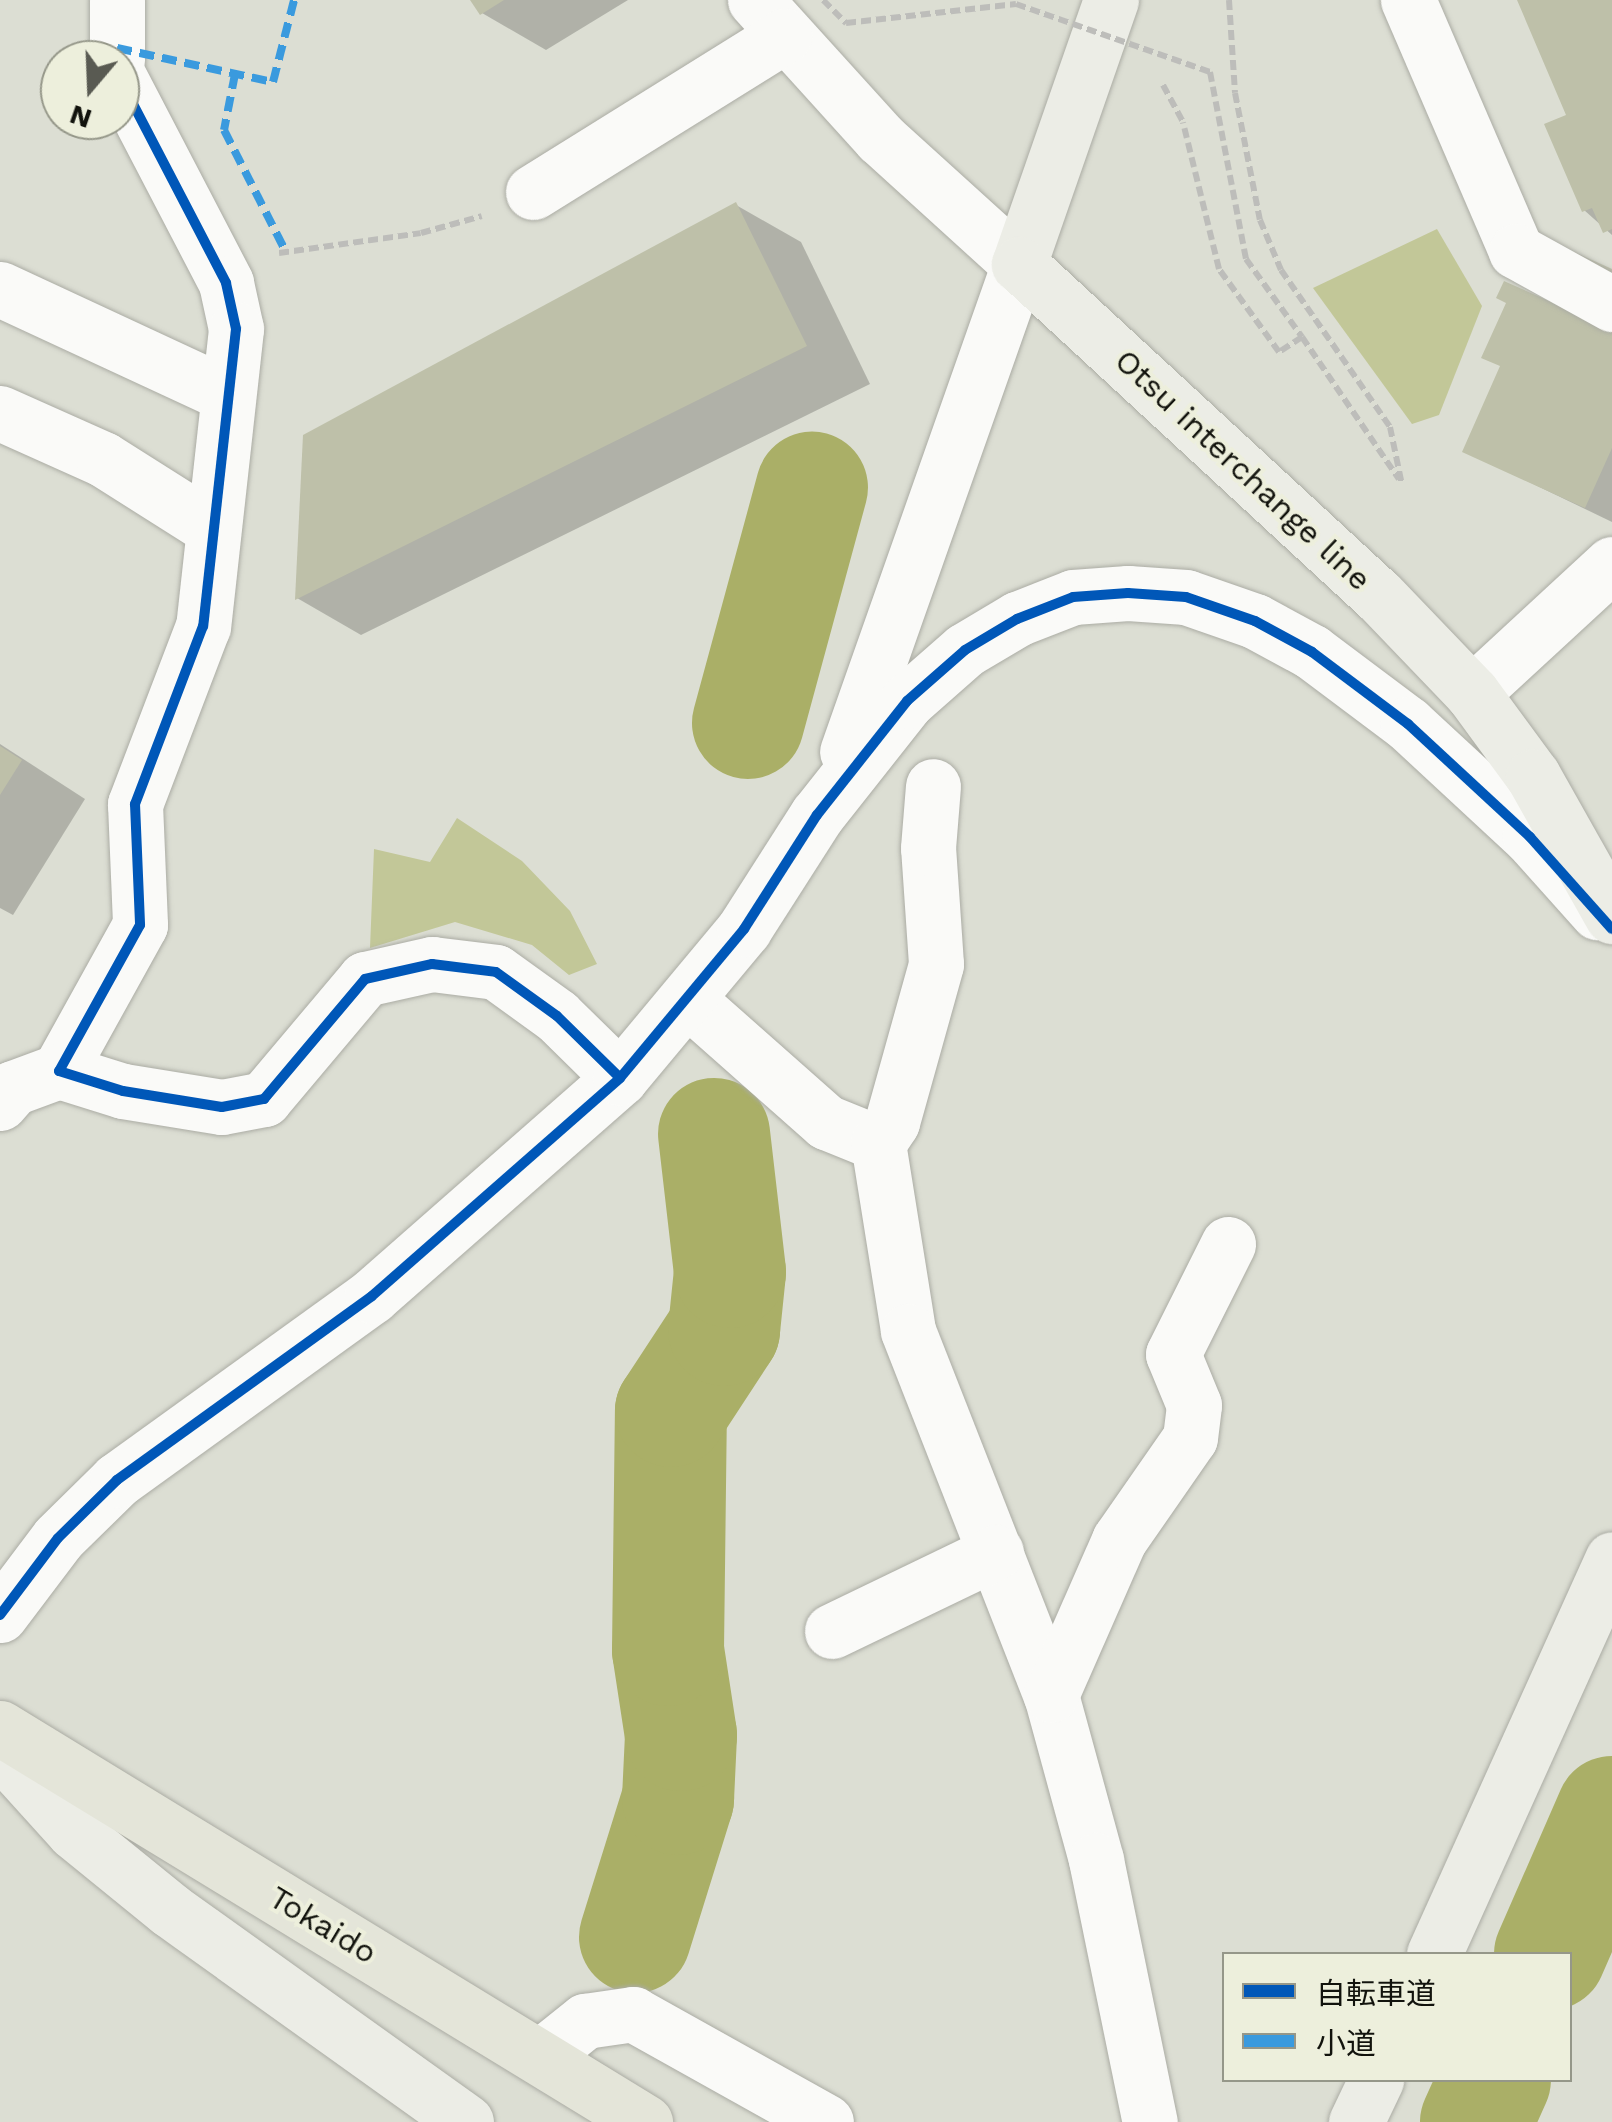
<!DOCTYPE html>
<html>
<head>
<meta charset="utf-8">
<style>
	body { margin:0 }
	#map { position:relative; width:1612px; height:2122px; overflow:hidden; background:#dcded3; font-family:"Work Sans","Noto Sans JP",sans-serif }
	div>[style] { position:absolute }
	.green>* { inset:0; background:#c2c798 }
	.shadow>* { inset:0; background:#0003 }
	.river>* { height:112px; margin:-56px; padding:0 56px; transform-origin:56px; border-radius:56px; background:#aaaf67 }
	.building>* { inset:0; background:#bec0a9 }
	.path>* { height:6px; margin-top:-3px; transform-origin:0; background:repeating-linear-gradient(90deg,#bdbdba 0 10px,transparent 0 15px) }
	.roads { filter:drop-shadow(0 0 2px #abaca4) drop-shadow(0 0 2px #abaca4) }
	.minor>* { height:55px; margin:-27.5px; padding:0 27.5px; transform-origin:27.5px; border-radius:27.5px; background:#fafaf8 }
	.major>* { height:55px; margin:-27.5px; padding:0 27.5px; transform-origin:27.5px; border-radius:27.5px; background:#ecede6 }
	.highway>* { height:55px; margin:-27.5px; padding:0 27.5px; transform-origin:27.5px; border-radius:27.5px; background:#e4e5d9 }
	.path-bridge>* { height:6px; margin-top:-3px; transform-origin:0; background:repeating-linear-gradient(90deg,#bdbdba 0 10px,transparent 0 15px) }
	.quiet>* { height:8px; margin-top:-4px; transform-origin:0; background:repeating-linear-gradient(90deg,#3a9ade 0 15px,transparent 0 23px) }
	.cycleway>* { height:10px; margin:-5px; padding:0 5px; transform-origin:5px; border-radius:5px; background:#0057b8 }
	span { translate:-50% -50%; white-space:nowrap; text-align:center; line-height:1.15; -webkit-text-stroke:8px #edefdc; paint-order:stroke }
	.street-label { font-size:32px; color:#12130d }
	.legend { position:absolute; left:1222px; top:1952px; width:350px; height:130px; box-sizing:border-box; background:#edefdc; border:2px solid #959789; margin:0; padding:12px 18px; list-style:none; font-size:30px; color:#12130d }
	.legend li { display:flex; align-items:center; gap:20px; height:50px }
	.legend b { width:50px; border:2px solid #959789 }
	.north { position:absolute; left:40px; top:40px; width:100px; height:100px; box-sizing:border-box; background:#edefdc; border:2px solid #959789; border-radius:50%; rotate:199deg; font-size:28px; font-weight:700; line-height:40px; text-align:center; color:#12130d }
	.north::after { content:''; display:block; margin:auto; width:35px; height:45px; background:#595a52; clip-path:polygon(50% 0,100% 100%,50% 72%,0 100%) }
</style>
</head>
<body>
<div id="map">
	<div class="green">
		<div style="clip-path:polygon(1437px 229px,1482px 306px,1439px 415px,1412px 424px,1313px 288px)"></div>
		<div style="clip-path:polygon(457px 818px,522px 861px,570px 911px,597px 964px,569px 975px,532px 945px,455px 922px,370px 948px,374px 849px,430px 862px)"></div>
	</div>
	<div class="shadow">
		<div style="clip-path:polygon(473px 0,628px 0,546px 50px,482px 13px)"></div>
		<div style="clip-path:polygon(1520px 0,1612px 0,1612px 235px,1584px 210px,1569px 116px)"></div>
		<div style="clip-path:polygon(736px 205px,801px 242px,870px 384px,361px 635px,297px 598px)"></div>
		<div style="clip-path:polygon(1612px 272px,1612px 522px,1465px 451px,1550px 304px)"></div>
		<div style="clip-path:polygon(0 744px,85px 799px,13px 915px,0 908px)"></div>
	</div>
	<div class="river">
		<div style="left:748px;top:723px;width:244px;rotate:-74.8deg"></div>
		<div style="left:635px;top:1937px;width:145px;rotate:-72.7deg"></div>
		<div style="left:678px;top:1799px;width:64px;rotate:-87.3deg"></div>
		<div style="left:681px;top:1735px;width:86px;rotate:-98.7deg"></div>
		<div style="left:668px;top:1650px;width:239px;rotate:-89.3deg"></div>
		<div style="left:671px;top:1411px;width:97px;rotate:-56.8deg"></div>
		<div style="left:724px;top:1330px;width:58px;rotate:-84.1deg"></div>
		<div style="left:730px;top:1272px;width:139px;rotate:-96.6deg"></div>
		<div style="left:1550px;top:1954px;width:155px;rotate:-66.4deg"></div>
		<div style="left:1476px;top:2122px;width:46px;rotate:-65.7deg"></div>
	</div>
	<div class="building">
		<div style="clip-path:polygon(470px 0,504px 0,480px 15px)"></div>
		<div style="clip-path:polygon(1517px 0,1612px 0,1612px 229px,1603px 233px,1592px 208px,1582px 212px,1544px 124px,1566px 115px)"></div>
		<div style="clip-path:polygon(736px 202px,807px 346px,295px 600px,303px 435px)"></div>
		<div style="clip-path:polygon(1572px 251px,1612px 269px,1612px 448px,1585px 508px,1462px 452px,1500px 366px,1481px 358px,1506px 303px,1496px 298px,1504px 281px,1549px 301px)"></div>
		<div style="clip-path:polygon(0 746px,22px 760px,0 795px)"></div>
	</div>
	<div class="path">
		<div style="left:1229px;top:0;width:93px;rotate:86.3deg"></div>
		<div style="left:1235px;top:93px;width:129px;rotate:78.9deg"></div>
		<div style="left:1260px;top:220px;width:54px;rotate:67.2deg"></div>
		<div style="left:1281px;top:270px;width:191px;rotate:55.2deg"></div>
		<div style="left:1390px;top:427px;width:59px;rotate:78.3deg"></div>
		<div style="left:1163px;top:85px;width:42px;rotate:61.6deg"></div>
		<div style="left:279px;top:253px;width:143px;rotate:-8deg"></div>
		<div style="left:421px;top:233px;width:63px;rotate:-15.6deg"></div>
		<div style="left:1302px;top:337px;width:172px;rotate:55.7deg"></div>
	</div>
	<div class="roads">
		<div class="minor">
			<div style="left:117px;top:0;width:60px;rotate:90deg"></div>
			<div style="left:755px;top:0;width:186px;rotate:47.8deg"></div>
			<div style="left:880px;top:138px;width:188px;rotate:42.2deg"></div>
			<div style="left:1019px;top:264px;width:517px;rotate:109.42deg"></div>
			<div style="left:1408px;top:0;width:273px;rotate:66.7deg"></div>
			<div style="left:1516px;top:251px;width:110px;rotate:28.9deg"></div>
			<div style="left:120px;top:79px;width:230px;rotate:62.5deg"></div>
			<div style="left:226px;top:283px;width:47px;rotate:77.7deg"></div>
			<div style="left:236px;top:329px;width:299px;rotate:96.3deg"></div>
			<div style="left:203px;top:626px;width:191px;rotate:110.9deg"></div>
			<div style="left:135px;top:804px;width:121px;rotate:87.6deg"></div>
			<div style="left:140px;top:925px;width:167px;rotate:119deg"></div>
			<div style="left:59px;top:1071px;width:67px;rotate:17.4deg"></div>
			<div style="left:123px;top:1091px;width:100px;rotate:9.2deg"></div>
			<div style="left:222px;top:1107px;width:43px;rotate:-10.8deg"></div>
			<div style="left:264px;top:1099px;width:157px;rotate:-49.9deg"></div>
			<div style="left:365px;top:979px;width:69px;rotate:-12.6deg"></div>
			<div style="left:432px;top:964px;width:64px;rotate:7.1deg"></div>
			<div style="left:496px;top:972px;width:75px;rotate:35.8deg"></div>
			<div style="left:557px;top:1016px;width:88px;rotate:44.5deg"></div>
			<div style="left:533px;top:192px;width:296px;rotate:-31.9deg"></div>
			<div style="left:0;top:289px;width:251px;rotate:24.9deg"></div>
			<div style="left:0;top:413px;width:113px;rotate:24.1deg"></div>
			<div style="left:103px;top:459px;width:129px;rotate:32.3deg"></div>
			<div style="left:1472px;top:693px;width:190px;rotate:-42.7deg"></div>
			<div style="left:687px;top:999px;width:186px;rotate:41.5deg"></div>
			<div style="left:826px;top:1122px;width:56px;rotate:22deg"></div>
			<div style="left:878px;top:1143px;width:190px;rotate:80.9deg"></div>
			<div style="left:908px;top:1331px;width:391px;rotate:68.6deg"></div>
			<div style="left:1051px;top:1695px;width:171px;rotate:74.7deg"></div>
			<div style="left:1096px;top:1860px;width:268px;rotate:78.4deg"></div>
			<div style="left:0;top:1103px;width:20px;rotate:-49deg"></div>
			<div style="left:13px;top:1088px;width:49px;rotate:-20.3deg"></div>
			<div style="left:878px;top:1143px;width:25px;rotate:-56deg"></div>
			<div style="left:892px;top:1122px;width:164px;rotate:-74.4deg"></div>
			<div style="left:936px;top:964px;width:116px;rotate:-93.9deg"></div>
			<div style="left:928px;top:848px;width:62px;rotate:-85.4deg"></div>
			<div style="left:0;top:1615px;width:96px;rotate:-53deg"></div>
			<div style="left:58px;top:1538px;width:83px;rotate:-44.5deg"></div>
			<div style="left:117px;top:1480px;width:314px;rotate:-35.8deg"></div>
			<div style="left:372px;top:1296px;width:330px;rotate:-41.3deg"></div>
			<div style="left:620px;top:1078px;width:194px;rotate:-50.2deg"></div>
			<div style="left:744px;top:929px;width:135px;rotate:-57.4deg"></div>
			<div style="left:817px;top:815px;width:145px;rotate:-51.7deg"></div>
			<div style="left:907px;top:701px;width:77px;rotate:-41.3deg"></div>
			<div style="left:965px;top:650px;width:61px;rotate:-30.8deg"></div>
			<div style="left:1017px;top:619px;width:60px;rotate:-21.4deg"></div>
			<div style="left:1073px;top:597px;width:55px;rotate:-4.2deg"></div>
			<div style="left:1128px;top:593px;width:58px;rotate:3.9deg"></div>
			<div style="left:1186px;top:597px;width:73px;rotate:19.2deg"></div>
			<div style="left:1255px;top:621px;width:65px;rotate:28.5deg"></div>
			<div style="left:1312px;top:652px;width:120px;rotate:36.9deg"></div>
			<div style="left:1408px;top:724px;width:166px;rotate:42.8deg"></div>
			<div style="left:1530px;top:837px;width:101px;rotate:48.2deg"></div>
			<div style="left:832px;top:1631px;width:182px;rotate:-25.7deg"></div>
			<div style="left:1051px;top:1695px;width:169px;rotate:-66.3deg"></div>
			<div style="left:1119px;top:1540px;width:124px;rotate:-55.2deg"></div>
			<div style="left:1190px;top:1438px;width:33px;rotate:-83deg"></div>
			<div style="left:1194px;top:1405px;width:55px;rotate:-112.4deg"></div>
			<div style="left:1173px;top:1354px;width:123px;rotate:-63.4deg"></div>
			<div style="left:540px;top:2057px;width:58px;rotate:-38.7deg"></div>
			<div style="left:585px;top:2021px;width:49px;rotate:-8.3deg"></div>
			<div style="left:633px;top:2014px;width:221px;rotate:29.2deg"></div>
		</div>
		<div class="major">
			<div style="left:1111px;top:0;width:280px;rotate:109.2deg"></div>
			<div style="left:1019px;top:264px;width:490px;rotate:42.7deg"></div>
			<div style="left:1379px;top:596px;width:134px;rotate:46.2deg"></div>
			<div style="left:1472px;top:693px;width:103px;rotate:53.7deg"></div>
			<div style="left:1533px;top:776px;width:161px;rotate:60.6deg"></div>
			<div style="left:0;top:1750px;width:110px;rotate:47.9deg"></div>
			<div style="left:74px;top:1832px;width:124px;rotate:39.1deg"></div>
			<div style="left:170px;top:1910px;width:364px;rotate:35.6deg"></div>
			<div style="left:1434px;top:1954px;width:433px;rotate:-65.7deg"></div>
			<div style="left:1356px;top:2122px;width:47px;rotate:-64.5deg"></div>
		</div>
		<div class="highway">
			<div style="left:0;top:1728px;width:756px;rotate:31.42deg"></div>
		</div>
	</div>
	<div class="path-bridge">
		<div style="left:823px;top:0;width:33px;rotate:45deg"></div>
		<div style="left:846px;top:23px;width:171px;rotate:-6.4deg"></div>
		<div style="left:1016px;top:4px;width:206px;rotate:19.3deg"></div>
		<div style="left:1210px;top:72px;width:190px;rotate:79.1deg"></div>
		<div style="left:1246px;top:259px;width:96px;rotate:54.3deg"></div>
		<div style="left:1302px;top:337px;width:27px;rotate:147deg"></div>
		<div style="left:1279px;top:352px;width:102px;rotate:-125.9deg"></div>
		<div style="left:1219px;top:269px;width:151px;rotate:-103.8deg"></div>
	</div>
	<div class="quiet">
		<div style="left:117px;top:48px;width:160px;rotate:12.3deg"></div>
		<div style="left:273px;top:82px;width:85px;rotate:-75.6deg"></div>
		<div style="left:235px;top:74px;width:57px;rotate:101.1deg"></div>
		<div style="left:224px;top:130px;width:137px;rotate:63.1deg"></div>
	</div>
	<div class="cycleway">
		<div style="left:120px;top:79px;width:230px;rotate:62.5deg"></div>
		<div style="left:226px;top:283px;width:47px;rotate:77.7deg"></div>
		<div style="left:236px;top:329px;width:299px;rotate:96.3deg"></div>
		<div style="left:203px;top:626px;width:191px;rotate:110.9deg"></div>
		<div style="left:135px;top:804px;width:121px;rotate:87.6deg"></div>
		<div style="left:140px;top:925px;width:167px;rotate:119deg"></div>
		<div style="left:59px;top:1071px;width:67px;rotate:17.4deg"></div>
		<div style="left:123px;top:1091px;width:100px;rotate:9.2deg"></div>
		<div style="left:222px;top:1107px;width:43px;rotate:-10.8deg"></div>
		<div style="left:264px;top:1099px;width:157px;rotate:-49.9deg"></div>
		<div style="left:365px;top:979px;width:69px;rotate:-12.6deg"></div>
		<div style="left:432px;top:964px;width:64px;rotate:7.1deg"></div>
		<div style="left:496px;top:972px;width:75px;rotate:35.8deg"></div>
		<div style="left:557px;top:1016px;width:88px;rotate:44.5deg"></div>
		<div style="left:0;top:1615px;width:96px;rotate:-53deg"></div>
		<div style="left:58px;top:1538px;width:83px;rotate:-44.5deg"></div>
		<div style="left:117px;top:1480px;width:314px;rotate:-35.8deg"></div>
		<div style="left:372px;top:1296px;width:330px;rotate:-41.3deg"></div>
		<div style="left:620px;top:1078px;width:194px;rotate:-50.2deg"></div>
		<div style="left:744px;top:929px;width:135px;rotate:-57.4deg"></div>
		<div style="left:817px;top:815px;width:145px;rotate:-51.7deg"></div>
		<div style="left:907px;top:701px;width:77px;rotate:-41.3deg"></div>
		<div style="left:965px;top:650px;width:61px;rotate:-30.8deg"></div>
		<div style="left:1017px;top:619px;width:60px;rotate:-21.4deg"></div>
		<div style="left:1073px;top:597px;width:55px;rotate:-4.2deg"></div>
		<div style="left:1128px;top:593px;width:58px;rotate:3.9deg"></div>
		<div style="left:1186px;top:597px;width:73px;rotate:19.2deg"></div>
		<div style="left:1255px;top:621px;width:65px;rotate:28.5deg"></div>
		<div style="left:1312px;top:652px;width:120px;rotate:36.9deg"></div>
		<div style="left:1408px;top:724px;width:166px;rotate:42.8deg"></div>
		<div style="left:1530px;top:837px;width:123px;rotate:48.3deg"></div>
	</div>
	<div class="street-label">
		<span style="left:1243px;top:470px;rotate:43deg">Otsu interchange line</span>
		<span style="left:323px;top:1925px;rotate:31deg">Tokaido</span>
	</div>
	<ul class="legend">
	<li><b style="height:12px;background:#0057b8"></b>自転車道</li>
	<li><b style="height:12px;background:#3a9ade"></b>小道</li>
	</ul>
	<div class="north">N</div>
</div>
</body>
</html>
